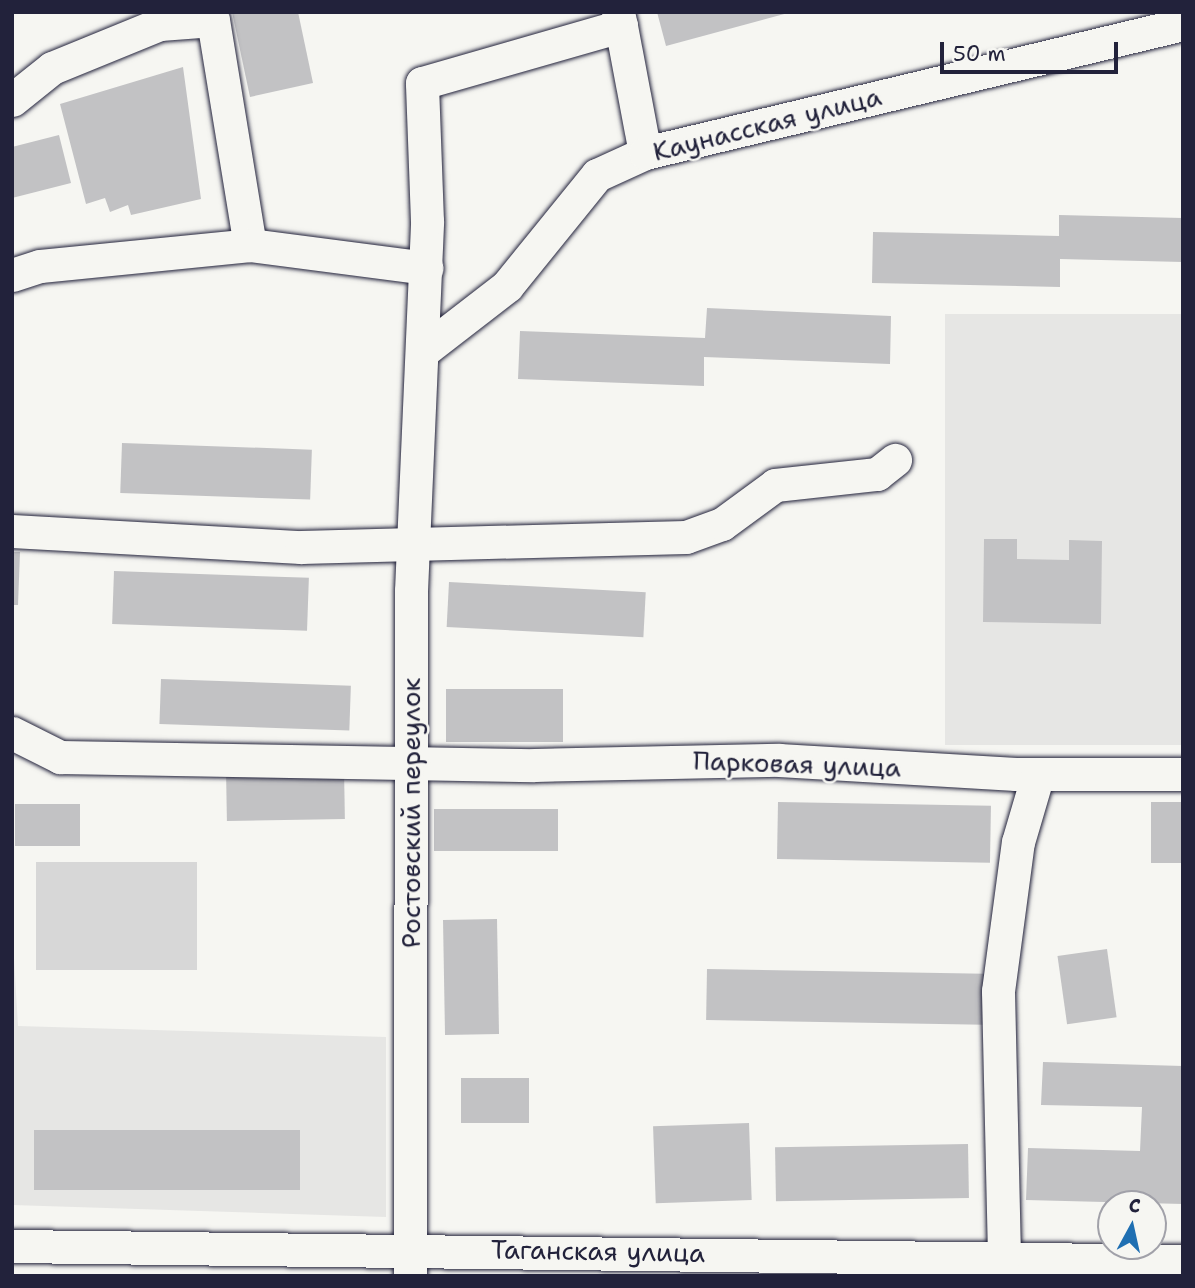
<!DOCTYPE html>
<html>
<head>
<meta charset="utf-8">
<style>
	body { margin:0 }
	#map { position:relative; width:1195px; height:1288px; overflow:hidden; background:#f6f6f2; font-family:"Shantell Sans",sans-serif }
	div>[style] { position:absolute }
	.built>* { inset:0; background:#e6e6e4; transform-origin:0 0 }
	.green>* { inset:0; background:#d7d7d7; transform-origin:0 0 }
	.building>* { inset:0; background:#c2c2c4; transform-origin:0 0 }
	.roads { filter:drop-shadow(0 0 2px #22223b) drop-shadow(0 0 2px #22223b) }
	.minor>* { height:33px; margin:-16.5px; padding:0 16.5px; transform-origin:16.5px; border-radius:16.5px; background:#f6f6f2 }
	span { translate:-50% -50%; white-space:nowrap; text-align:center; line-height:1.15; -webkit-text-stroke:5px #f6f6f2; paint-order:stroke }
	.street-label { font-size:26px; color:#22223b }
	.frame { position:absolute; inset:0; border:14px solid #22223b; pointer-events:none }
	.north { position:absolute; left:1097px; top:1190px; width:70px; height:70px; box-sizing:border-box; background:#f6f6f2; border:2px solid #a1a1a9; border-radius:50%; rotate:8deg; font-size:19px; font-weight:700; line-height:28px; text-align:center; color:#22223b }
	.north::after { content:''; display:block; margin:auto; width:24px; height:32px; background:#1f6fb2; clip-path:polygon(50% 0,100% 100%,50% 72%,0 100%) }
	.scale { position:absolute; left:940px; top:42px; width:178px; height:32px; box-sizing:border-box; border:4px solid #22223b; border-top:0; padding-left:9px; font-size:21px; line-height:24px; white-space:nowrap; color:#22223b; -webkit-text-stroke:5px #f6f6f2; paint-order:stroke }
</style>
</head>
<body>
<div id="map">
	<div class="built">
		<div style="left:945px;top:314px;width:238px;height:431px"></div>
		<div style="clip-path:polygon(12px 924px,18px 1026px,386px 1037px,386px 1217px,12px 1205px)"></div>
	</div>
	<div class="green">
		<div style="left:36px;top:862px;width:161px;height:108px"></div>
	</div>
	<div class="building">
		<div style="clip-path:polygon(232px 12px,298px 12px,313px 83px,250px 97px)"></div>
		<div style="clip-path:polygon(657px 12px,788px 12px,788px 13px,666px 46px)"></div>
		<div style="clip-path:polygon(183px 67px,201px 199px,131px 215px,128px 205px,110px 212px,105px 198px,86px 204px,60px 104px)"></div>
		<div style="clip-path:polygon(59px 135px,71px 183px,12px 198px,12px 147px)"></div>
		<div style="clip-path:polygon(1059px 215px,1183px 218px,1183px 262px,1060px 259px,1060px 287px,872px 283px,873px 232px,1059px 236px)"></div>
		<div style="clip-path:polygon(707px 308px,891px 316px,890px 364px,704px 357px,704px 386px,518px 379px,520px 331px,705px 338px)"></div>
		<div style="left:122px;top:443px;width:190px;height:50px;rotate:2deg"></div>
		<div style="clip-path:polygon(984px 539px,1017px 539px,1017px 559px,1069px 560px,1069px 540px,1102px 541px,1101px 624px,983px 622px)"></div>
		<div style="clip-path:polygon(12px 552px,20px 552px,18px 605px,12px 605px)"></div>
		<div style="left:114px;top:571px;width:195px;height:53px;rotate:2deg"></div>
		<div style="left:449px;top:582px;width:197px;height:45px;rotate:3deg"></div>
		<div style="left:161px;top:679px;width:190px;height:45px;rotate:2deg"></div>
		<div style="left:446px;top:689px;width:117px;height:53px"></div>
		<div style="left:344px;top:768px;width:51px;height:118px;rotate:89deg"></div>
		<div style="left:778px;top:802px;width:213px;height:57px;rotate:1deg"></div>
		<div style="left:1151px;top:802px;width:32px;height:61px"></div>
		<div style="left:80px;top:804px;width:42px;height:65px;rotate:90deg"></div>
		<div style="left:434px;top:809px;width:124px;height:42px"></div>
		<div style="left:497px;top:919px;width:115px;height:54px;rotate:89deg"></div>
		<div style="left:1107px;top:949px;width:69px;height:50px;rotate:82deg"></div>
		<div style="left:707px;top:969px;width:278px;height:51px;rotate:1deg"></div>
		<div style="clip-path:polygon(1043px 1062px,1183px 1066px,1183px 1204px,1026px 1200px,1028px 1148px,1140px 1151px,1142px 1107px,1041px 1105px)"></div>
		<div style="left:461px;top:1078px;width:68px;height:45px"></div>
		<div style="left:749px;top:1123px;width:77px;height:96px;rotate:88deg"></div>
		<div style="left:34px;top:1130px;width:266px;height:60px"></div>
		<div style="left:968px;top:1144px;width:54px;height:193px;rotate:89deg"></div>
	</div>
	<div class="roads">
		<div class="minor">
			<div style="left:621px;top:26px;width:129px;rotate:79.3deg"></div>
			<div style="left:12px;top:100px;width:51px;rotate:-38.7deg"></div>
			<div style="left:52px;top:68px;width:117px;rotate:-22.2deg"></div>
			<div style="left:160px;top:24px;width:53px;rotate:-4.3deg"></div>
			<div style="left:213px;top:20px;width:228px;rotate:80.7deg"></div>
			<div style="left:250px;top:245px;width:178px;rotate:7.4deg"></div>
			<div style="left:12px;top:275px;width:29px;rotate:-18deg"></div>
			<div style="left:40px;top:266px;width:211px;rotate:-5.7deg"></div>
			<div style="left:423px;top:351px;width:106px;rotate:-37.7deg"></div>
			<div style="left:507px;top:286px;width:143px;rotate:-51deg"></div>
			<div style="left:597px;top:175px;width:53px;rotate:-24.6deg"></div>
			<div style="left:645px;top:153px;width:553px;rotate:-13.48deg"></div>
			<div style="left:12px;top:531px;width:289px;rotate:3.2deg"></div>
			<div style="left:301px;top:547px;width:385px;rotate:-1.5deg"></div>
			<div style="left:686px;top:537px;width:38px;rotate:-20deg"></div>
			<div style="left:722px;top:524px;width:66px;rotate:-36.3deg"></div>
			<div style="left:775px;top:485px;width:103px;rotate:-6.2deg"></div>
			<div style="left:877px;top:474px;width:23px;rotate:-38deg"></div>
			<div style="left:12px;top:733px;width:54px;rotate:26.6deg"></div>
			<div style="left:60px;top:757px;width:474px;rotate:1deg"></div>
			<div style="left:534px;top:765px;width:245px;rotate:-1.2deg"></div>
			<div style="left:779px;top:760px;width:237px;rotate:3.4deg"></div>
			<div style="left:1016px;top:774px;width:167px"></div>
			<div style="left:12px;top:1246px;width:1171px;rotate:0.73deg"></div>
			<div style="left:1004px;top:1256px;width:265px;rotate:-91.3deg"></div>
			<div style="left:998px;top:991px;width:150px;rotate:-82.4deg"></div>
			<div style="left:1018px;top:842px;width:71px;rotate:-73.6deg"></div>
			<div style="left:410px;top:1276px;width:685px;rotate:-89.92deg"></div>
			<div style="left:411px;top:591px;width:370px;rotate:-87.5deg"></div>
			<div style="left:427px;top:221px;width:138px;rotate:-92.1deg"></div>
			<div style="left:422px;top:83px;width:207px;rotate:-16deg"></div>
			<div style="left:621px;top:26px;width:14px;rotate:-102deg"></div>
		</div>
	</div>
	<div class="street-label">
		<span style="left:767px;top:124px;rotate:-14deg">Каунасская улица</span>
		<span style="left:797px;top:764px;rotate:2deg">Парковая улица</span>
		<span style="left:411px;top:813px;rotate:-90deg">Ростовский переулок</span>
		<span style="left:598px;top:1251px;rotate:1deg">Таганская улица</span>
	</div>
	<div class="frame"></div>
	<div class="north">С</div>
	<div class="scale">50 m</div>
</div>
</body>
</html>
